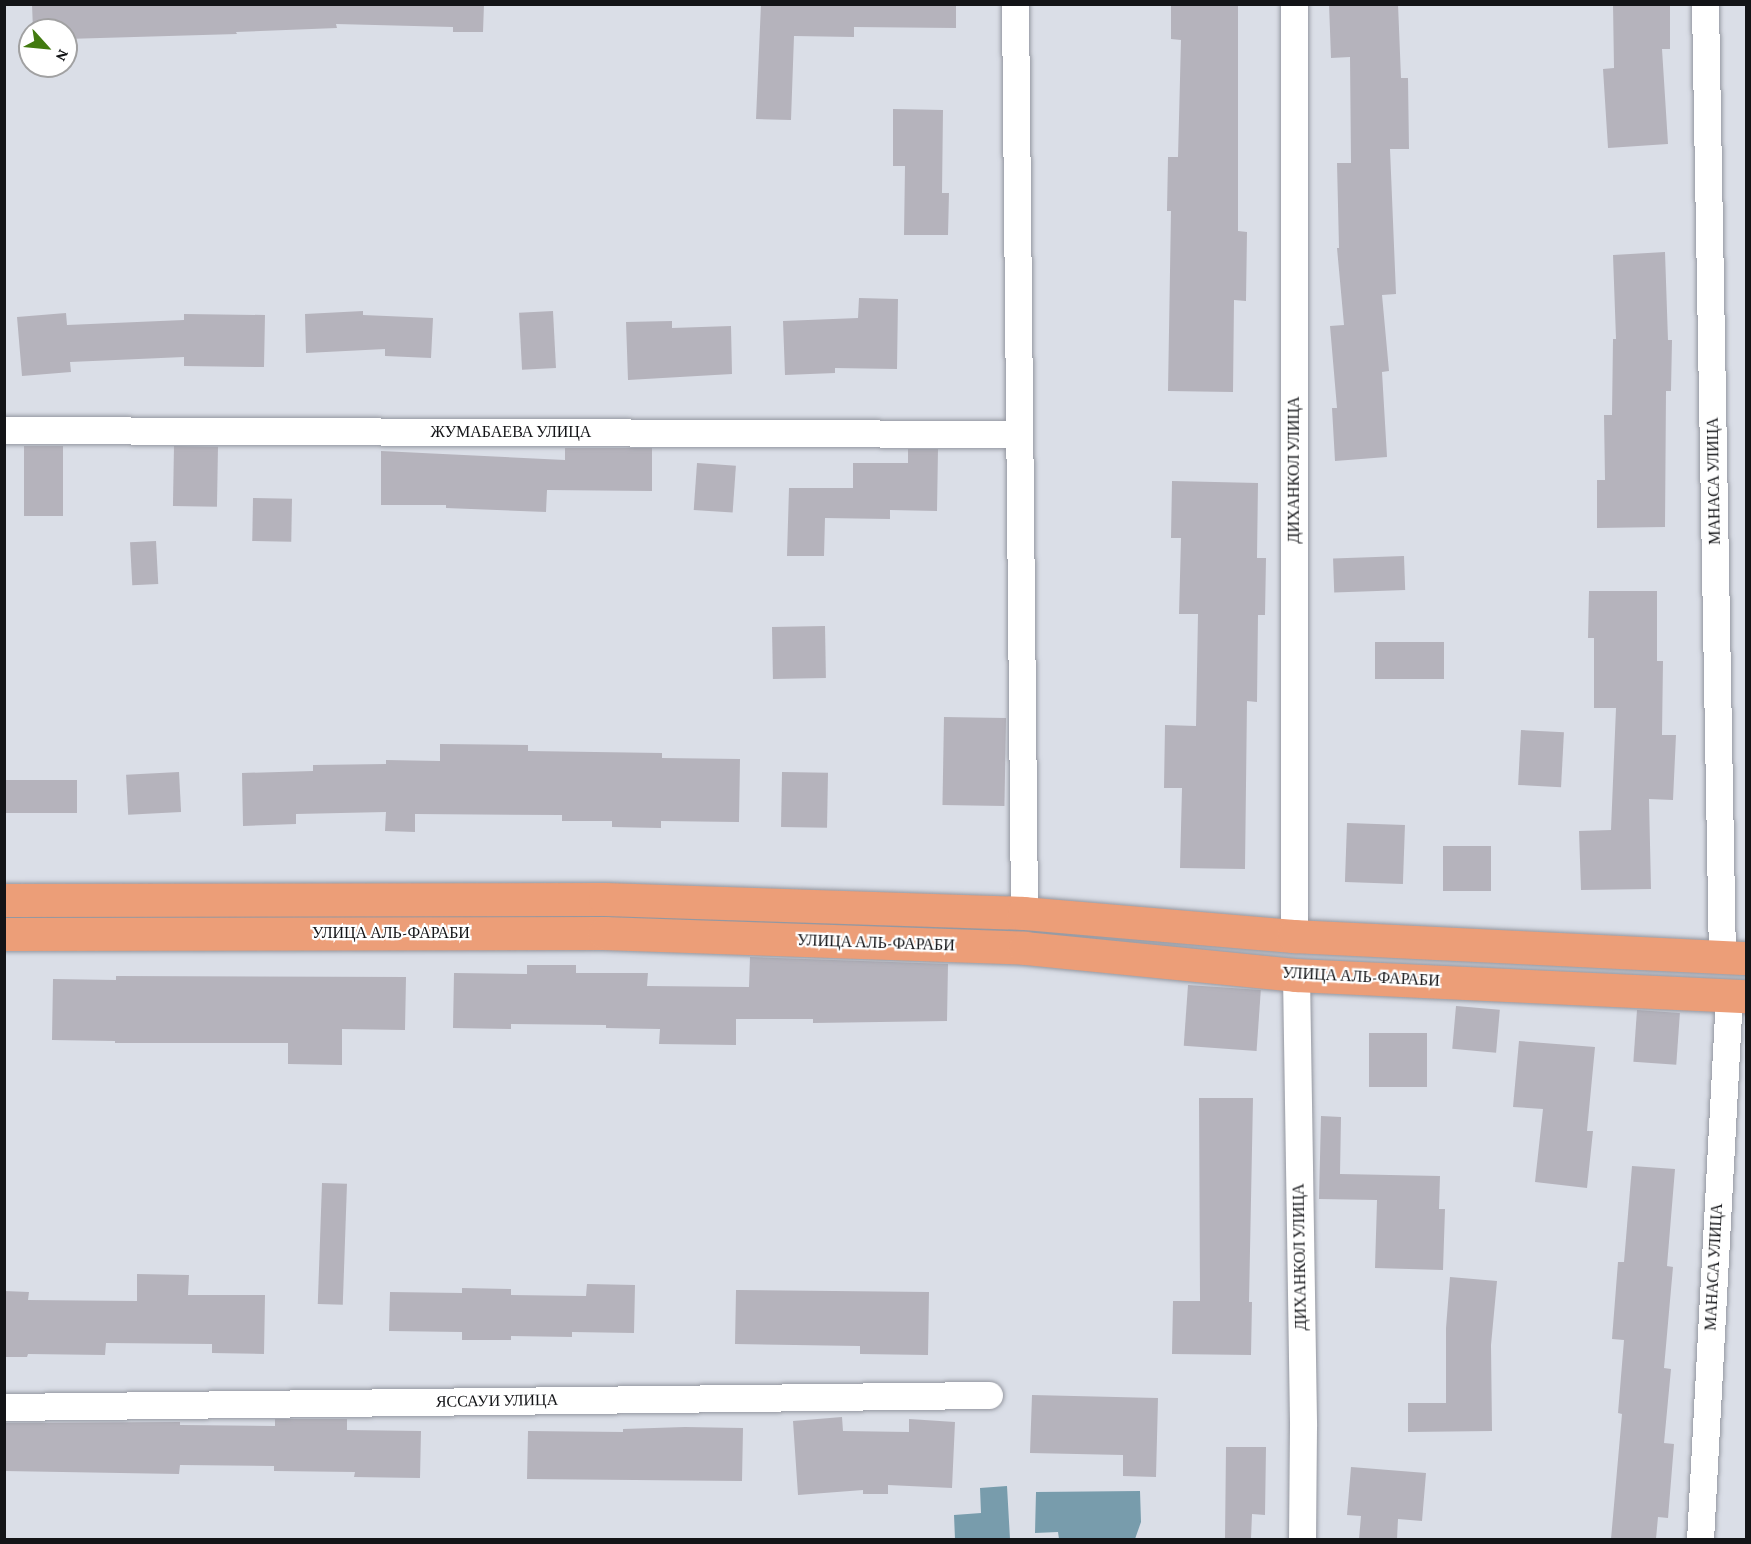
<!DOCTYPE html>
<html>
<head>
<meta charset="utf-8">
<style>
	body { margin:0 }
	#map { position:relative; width:1751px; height:1544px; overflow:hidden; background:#dadee7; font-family:"Crimson Pro",serif }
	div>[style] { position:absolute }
	.water>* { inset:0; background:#789cac }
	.building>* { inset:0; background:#b5b3bc; transform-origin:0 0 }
	.roads { filter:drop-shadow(0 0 2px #9497a0) drop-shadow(0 0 2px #9497a0) }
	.street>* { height:27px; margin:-13.5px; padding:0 13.5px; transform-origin:13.5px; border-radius:13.5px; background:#fff }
	.primary>* { height:33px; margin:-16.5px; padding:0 16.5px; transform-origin:16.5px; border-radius:16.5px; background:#ec9e78 }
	span { translate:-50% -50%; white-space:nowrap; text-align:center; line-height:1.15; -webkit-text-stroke:4.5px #fff; paint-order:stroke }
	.street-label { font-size:16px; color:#131417 }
	.frame { position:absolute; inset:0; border:6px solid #131417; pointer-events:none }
	.north { position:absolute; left:18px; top:18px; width:60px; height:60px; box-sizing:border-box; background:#fff; border:2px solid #a1a1a2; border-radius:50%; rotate:117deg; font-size:16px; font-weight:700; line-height:24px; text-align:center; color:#131417 }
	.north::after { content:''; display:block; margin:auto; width:21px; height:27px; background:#427a10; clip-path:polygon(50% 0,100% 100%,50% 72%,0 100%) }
</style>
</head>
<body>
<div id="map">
	<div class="water">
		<div style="clip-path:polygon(1007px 1486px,1010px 1539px,955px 1539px,954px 1515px,981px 1513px,980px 1488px)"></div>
		<div style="clip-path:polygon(1140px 1491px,1141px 1522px,1135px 1539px,1059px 1539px,1058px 1532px,1035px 1533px,1036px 1492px)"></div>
	</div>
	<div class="building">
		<div style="clip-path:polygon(32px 4px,484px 4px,483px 32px,453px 32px,453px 27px,336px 24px,337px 28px,236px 32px,237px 34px,66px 39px,66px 30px,33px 30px)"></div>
		<div style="clip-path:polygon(761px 4px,956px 4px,956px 28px,854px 27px,854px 37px,794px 36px,791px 120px,756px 119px)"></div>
		<div style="clip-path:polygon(1171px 4px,1238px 4px,1238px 231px,1247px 232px,1246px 301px,1234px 300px,1233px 392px,1168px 391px,1171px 211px,1167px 211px,1168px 157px,1178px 157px,1181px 40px,1171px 39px)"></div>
		<div style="clip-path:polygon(1329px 4px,1398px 4px,1401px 78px,1408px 78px,1409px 149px,1390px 149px,1396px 294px,1382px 295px,1389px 371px,1382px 372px,1387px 457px,1335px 461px,1332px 408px,1337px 408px,1330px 326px,1344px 325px,1337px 248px,1339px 248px,1337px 163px,1351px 163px,1350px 57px,1331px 58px)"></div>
		<div style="clip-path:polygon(1613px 4px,1670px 4px,1670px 49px,1662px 49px,1668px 144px,1608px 148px,1603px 69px,1614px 68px)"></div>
		<div style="clip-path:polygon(893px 109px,943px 110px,942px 193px,949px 193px,948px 235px,904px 235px,905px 166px,893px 166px)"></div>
		<div style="clip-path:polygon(1665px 252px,1668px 340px,1672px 340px,1671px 391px,1666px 391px,1665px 527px,1597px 528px,1597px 480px,1605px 480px,1604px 415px,1612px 415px,1613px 339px,1616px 339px,1613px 255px)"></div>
		<div style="clip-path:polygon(859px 298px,898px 299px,897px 369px,835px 368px,835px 373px,785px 375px,783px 321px,858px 318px)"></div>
		<div style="clip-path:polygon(363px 311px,363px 315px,433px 318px,431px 358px,385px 356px,385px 349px,306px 353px,305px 314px)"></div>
		<div style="left:553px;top:311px;width:57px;height:34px;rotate:87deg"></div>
		<div style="clip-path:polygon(66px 313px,67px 325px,184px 320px,184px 314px,265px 315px,264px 367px,184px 366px,184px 357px,70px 362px,71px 372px,22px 376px,17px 317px)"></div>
		<div style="clip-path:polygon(672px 321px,672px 328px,731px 326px,732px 374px,628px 380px,626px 322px)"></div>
		<div style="left:24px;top:446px;width:39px;height:70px"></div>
		<div style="left:174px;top:446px;width:44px;height:60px;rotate:1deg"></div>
		<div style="clip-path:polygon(565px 448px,652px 448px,652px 491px,547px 490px,546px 512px,446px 508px,446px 505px,381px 505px,381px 451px,565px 460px)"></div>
		<div style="clip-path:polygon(908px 449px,938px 449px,937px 511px,890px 510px,890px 519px,825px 518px,824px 556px,787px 556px,789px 488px,853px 488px,853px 463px,908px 463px)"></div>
		<div style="left:697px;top:463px;width:39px;height:47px;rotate:4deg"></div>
		<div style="clip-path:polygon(1172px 481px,1258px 483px,1257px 558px,1266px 558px,1265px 615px,1258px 615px,1257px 702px,1247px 701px,1245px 869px,1180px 868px,1182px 788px,1164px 788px,1165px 725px,1196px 726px,1198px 614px,1179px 614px,1181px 538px,1171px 538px)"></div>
		<div style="left:253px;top:498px;width:39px;height:43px;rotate:1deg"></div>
		<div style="left:156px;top:541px;width:43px;height:26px;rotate:87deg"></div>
		<div style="left:1404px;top:556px;width:34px;height:71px;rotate:88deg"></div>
		<div style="clip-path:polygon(1589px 591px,1657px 591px,1657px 661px,1663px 661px,1662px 735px,1676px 735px,1673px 800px,1649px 799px,1651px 889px,1581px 890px,1579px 831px,1611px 830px,1616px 708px,1594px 708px,1594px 638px,1588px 638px)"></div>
		<div style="left:825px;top:626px;width:52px;height:53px;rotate:89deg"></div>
		<div style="left:1444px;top:642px;width:37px;height:69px;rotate:90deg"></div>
		<div style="left:944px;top:717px;width:62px;height:88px;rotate:1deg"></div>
		<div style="left:1521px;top:730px;width:43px;height:55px;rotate:3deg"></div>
		<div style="clip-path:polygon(440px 744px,528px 745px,528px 751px,662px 753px,662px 758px,740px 759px,739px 822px,661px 821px,661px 828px,612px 827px,612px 821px,562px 821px,562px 815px,415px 814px,415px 832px,385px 831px,386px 812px,296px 814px,296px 824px,243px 826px,242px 773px,313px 771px,313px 765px,386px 764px,386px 760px,440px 761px)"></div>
		<div style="left:179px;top:772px;width:40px;height:53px;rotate:87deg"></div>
		<div style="left:782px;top:772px;width:46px;height:55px;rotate:1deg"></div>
		<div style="left:77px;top:780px;width:33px;height:73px;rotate:90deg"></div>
		<div style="left:1347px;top:823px;width:58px;height:59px;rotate:2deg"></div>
		<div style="left:1443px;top:846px;width:48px;height:45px"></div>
		<div style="clip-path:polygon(750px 957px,948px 964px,947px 1021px,813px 1023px,813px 1019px,736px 1019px,736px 1045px,659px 1044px,660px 1029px,606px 1028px,606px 1025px,511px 1024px,511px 1029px,453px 1028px,454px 973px,527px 974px,527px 965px,576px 965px,576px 973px,648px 973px,647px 986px,749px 987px)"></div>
		<div style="clip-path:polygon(116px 976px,406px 977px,405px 1030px,342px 1029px,342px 1065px,288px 1064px,288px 1043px,115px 1043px,115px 1041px,52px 1040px,53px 979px,116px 980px)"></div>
		<div style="left:1188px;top:985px;width:73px;height:61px;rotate:4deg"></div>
		<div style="left:1456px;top:1006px;width:44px;height:43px;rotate:5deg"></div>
		<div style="left:1637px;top:1010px;width:43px;height:52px;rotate:4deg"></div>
		<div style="left:1369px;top:1033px;width:58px;height:54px"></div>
		<div style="clip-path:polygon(1519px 1041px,1595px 1047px,1587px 1131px,1593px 1131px,1587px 1188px,1535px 1182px,1543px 1109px,1513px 1107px)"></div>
		<div style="clip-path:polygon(1199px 1098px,1253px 1098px,1249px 1302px,1252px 1302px,1251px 1355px,1172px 1354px,1173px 1301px,1200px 1301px)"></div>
		<div style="clip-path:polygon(1321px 1116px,1341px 1117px,1340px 1174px,1440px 1176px,1439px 1209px,1445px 1209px,1443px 1270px,1375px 1268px,1377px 1200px,1319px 1199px)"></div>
		<div style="clip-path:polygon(1632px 1166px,1675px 1169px,1667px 1266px,1673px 1267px,1664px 1368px,1671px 1369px,1664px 1443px,1674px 1444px,1668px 1518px,1658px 1517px,1656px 1539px,1611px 1539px,1622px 1414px,1618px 1413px,1624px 1340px,1612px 1339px,1618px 1262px,1624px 1262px)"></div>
		<div style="left:322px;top:1183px;width:25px;height:121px;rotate:2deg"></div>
		<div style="clip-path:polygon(137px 1274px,189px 1275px,188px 1295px,265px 1295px,264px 1354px,212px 1353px,212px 1344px,106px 1343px,105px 1355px,28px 1354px,27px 1357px,4px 1357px,4px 1291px,29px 1292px,28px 1300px,137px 1301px)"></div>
		<div style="clip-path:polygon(1450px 1277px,1497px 1281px,1491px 1345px,1492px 1431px,1408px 1432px,1408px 1403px,1446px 1403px,1446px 1328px)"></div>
		<div style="clip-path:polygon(587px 1284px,635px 1285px,634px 1333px,572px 1332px,572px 1337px,511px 1336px,511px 1340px,462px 1340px,462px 1332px,389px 1331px,390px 1292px,462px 1293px,462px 1288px,511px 1289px,511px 1295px,586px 1296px)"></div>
		<div style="clip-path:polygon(736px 1290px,929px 1292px,928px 1355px,860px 1354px,860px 1346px,735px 1344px)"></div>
		<div style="clip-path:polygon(1032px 1395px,1158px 1398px,1156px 1477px,1123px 1476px,1123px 1455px,1030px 1453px)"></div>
		<div style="clip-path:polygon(842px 1417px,843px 1431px,909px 1432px,909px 1419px,955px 1422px,952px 1488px,888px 1485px,888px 1494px,863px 1494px,863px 1490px,798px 1495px,793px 1421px)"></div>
		<div style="clip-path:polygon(275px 1419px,347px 1419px,347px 1430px,421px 1431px,420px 1478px,354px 1477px,355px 1472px,274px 1471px,274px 1466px,180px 1465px,179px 1474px,4px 1471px,4px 1423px,180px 1422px,180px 1425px,275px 1426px)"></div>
		<div style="clip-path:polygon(685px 1427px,743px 1428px,742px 1481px,527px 1479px,528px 1431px,623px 1432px,623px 1429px)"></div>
		<div style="clip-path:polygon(1226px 1447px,1266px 1447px,1265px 1515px,1252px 1514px,1251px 1539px,1225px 1539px)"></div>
		<div style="clip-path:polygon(1351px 1467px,1426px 1473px,1422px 1521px,1398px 1519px,1397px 1539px,1359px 1539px,1361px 1516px,1347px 1515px)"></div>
	</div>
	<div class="roads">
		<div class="street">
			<div style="left:1015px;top:4px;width:909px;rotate:89.43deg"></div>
			<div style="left:1705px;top:4px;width:954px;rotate:88.98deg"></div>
			<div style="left:4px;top:430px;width:1014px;rotate:0.23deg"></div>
			<div style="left:1294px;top:936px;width:932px;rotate:-90deg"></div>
			<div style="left:1296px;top:975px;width:451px;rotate:89.1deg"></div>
			<div style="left:1303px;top:1426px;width:114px;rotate:90.5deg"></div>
			<div style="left:4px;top:1407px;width:985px;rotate:-0.7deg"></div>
			<div style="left:1700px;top:1540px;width:546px;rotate:-86.95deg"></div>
		</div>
		<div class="primary">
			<div style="left:4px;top:900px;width:601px;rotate:-0.1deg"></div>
			<div style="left:605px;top:899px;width:419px;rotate:1.9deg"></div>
			<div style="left:1024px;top:913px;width:271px;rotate:4.9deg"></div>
			<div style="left:1294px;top:936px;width:453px;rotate:2.8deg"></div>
			<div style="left:4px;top:934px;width:601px;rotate:-0.1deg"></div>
			<div style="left:605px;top:933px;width:420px;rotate:2deg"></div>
			<div style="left:1025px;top:948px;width:272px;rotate:5.7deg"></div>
			<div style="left:1296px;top:975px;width:450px;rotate:2.7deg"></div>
		</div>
	</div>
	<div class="street-label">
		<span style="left:511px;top:432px">ЖУМАБАЕВА УЛИЦА</span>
		<span style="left:1294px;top:470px;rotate:-90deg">ДИХАНКОЛ УЛИЦА</span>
		<span style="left:1714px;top:481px;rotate:-91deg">МАНАСА УЛИЦА</span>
		<span style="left:391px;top:933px">УЛИЦА АЛЬ-ФАРАБИ</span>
		<span style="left:876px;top:943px;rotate:2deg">УЛИЦА АЛЬ-ФАРАБИ</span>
		<span style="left:1361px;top:977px;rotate:3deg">УЛИЦА АЛЬ-ФАРАБИ</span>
		<span style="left:1300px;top:1257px;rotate:-91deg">ДИХАНКОЛ УЛИЦА</span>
		<span style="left:1714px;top:1267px;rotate:-87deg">МАНАСА УЛИЦА</span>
		<span style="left:497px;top:1401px;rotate:-1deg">ЯССАУИ УЛИЦА</span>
	</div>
	<div class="frame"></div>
	<div class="north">N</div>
</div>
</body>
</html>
